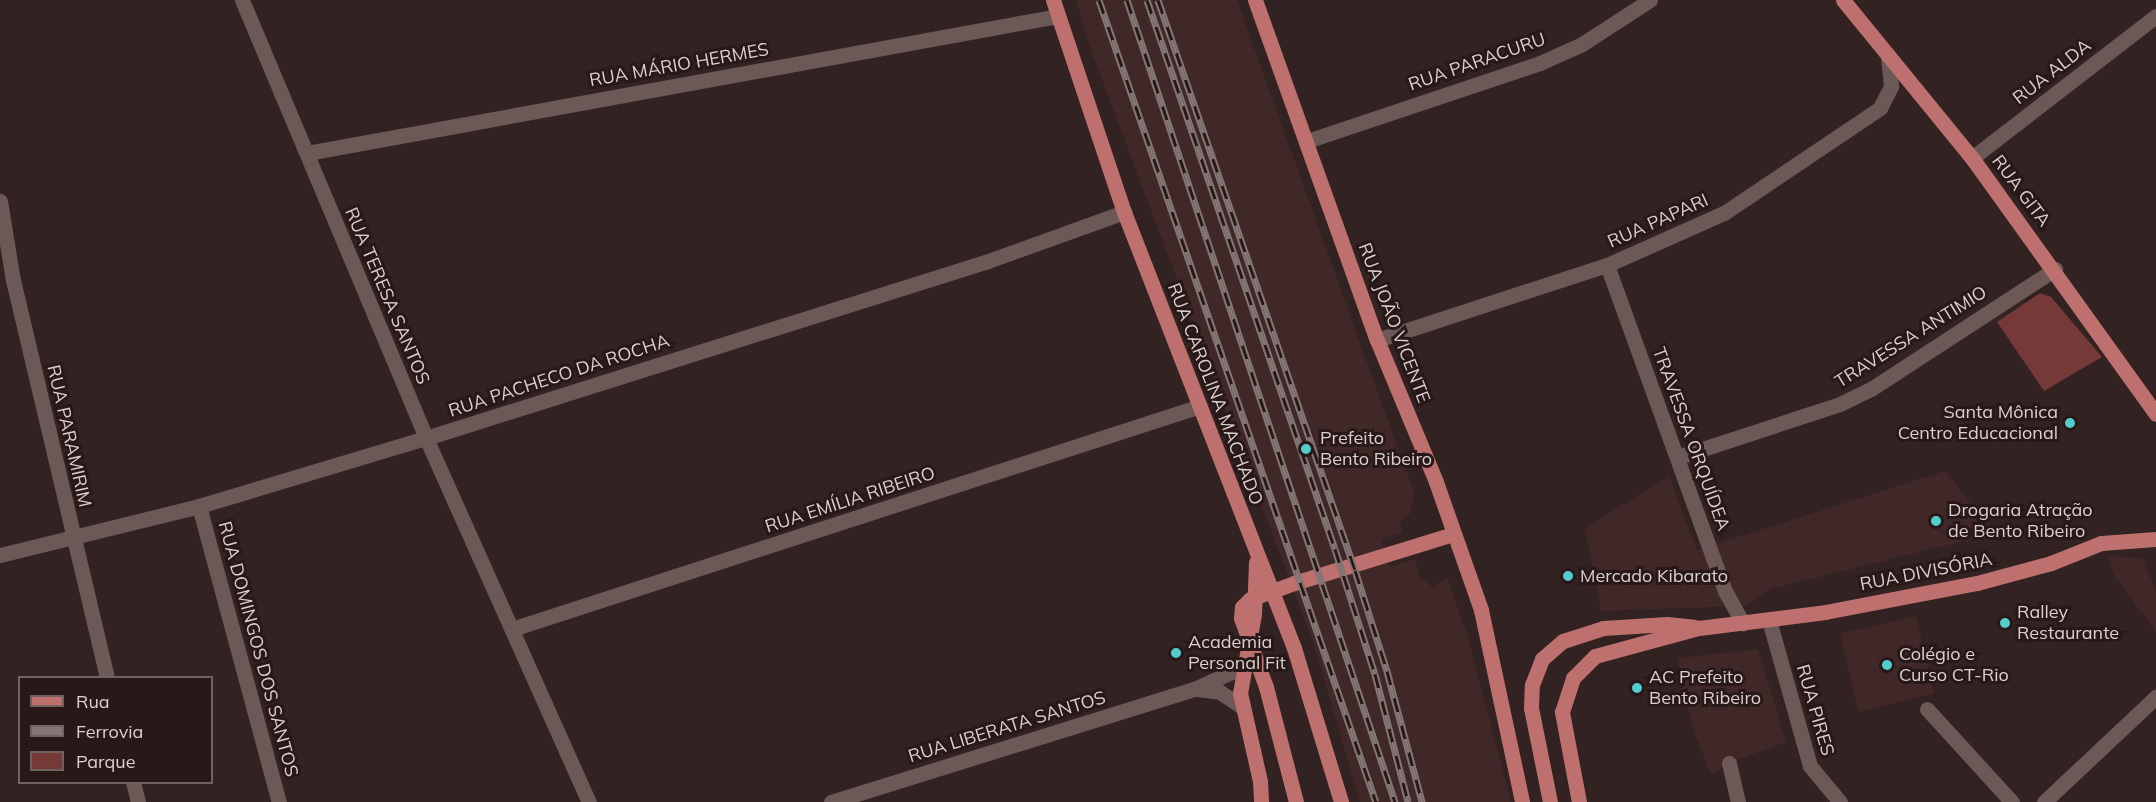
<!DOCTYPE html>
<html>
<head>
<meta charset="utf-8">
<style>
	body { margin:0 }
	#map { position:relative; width:2156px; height:802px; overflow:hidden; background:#322221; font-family:Mulish,sans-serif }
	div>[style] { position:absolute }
	.built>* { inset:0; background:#3f2827; transform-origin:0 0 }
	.green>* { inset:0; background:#753938 }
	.minor>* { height:15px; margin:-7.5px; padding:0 7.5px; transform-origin:7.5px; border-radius:7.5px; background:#6c5957 }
	.major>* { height:15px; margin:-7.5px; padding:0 7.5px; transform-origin:7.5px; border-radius:7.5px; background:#bd706d }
	.rail>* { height:7px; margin-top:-3.5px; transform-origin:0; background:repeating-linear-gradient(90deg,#281918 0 14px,#847675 0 28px); box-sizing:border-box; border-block:2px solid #847675 }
	.dots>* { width:16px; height:16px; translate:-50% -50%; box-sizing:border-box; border:3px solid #281918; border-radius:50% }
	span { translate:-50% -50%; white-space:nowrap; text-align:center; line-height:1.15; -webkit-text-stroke:6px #281918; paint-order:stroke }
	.street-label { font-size:18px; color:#dbd0cf }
	.poi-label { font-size:18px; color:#dbd0cf }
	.right { translate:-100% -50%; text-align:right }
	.left { translate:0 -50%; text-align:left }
	.legend { position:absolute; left:18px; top:676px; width:195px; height:108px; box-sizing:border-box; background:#281918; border:2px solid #706261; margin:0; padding:8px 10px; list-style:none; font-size:18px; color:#dbd0cf }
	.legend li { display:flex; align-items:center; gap:12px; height:30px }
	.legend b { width:30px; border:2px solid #706261 }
</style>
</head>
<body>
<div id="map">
	<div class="built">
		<div style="clip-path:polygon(1076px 0,1237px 0,1414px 493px,1410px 514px,1400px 521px,1402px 532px,1381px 539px,1390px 567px,1415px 559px,1419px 575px,1432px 587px,1447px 577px,1467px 634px,1511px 802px,1360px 802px,1315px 648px,1089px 45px)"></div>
		<div style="clip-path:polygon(1945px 471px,1996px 533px,1771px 589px,1747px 606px,1601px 611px,1585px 528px,1669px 476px,1697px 550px)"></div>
		<div style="clip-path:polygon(2108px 555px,2144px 559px,2156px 592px,2156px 632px,2114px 576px)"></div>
		<div style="left:1916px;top:616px;width:80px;height:78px;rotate:77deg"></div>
		<div style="clip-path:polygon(1758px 649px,1786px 742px,1729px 763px,1711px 775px,1695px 734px,1678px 669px,1679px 658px)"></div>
	</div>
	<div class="green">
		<div style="clip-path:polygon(2040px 293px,2051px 297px,2102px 357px,2044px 391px,1997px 322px)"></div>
	</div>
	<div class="minor">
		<div style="left:242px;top:0;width:475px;rotate:67.2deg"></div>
		<div style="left:426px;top:438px;width:399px;rotate:65.9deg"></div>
		<div style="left:1307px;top:141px;width:246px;rotate:-18.5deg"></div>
		<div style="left:1540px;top:63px;width:46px;rotate:-24.3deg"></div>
		<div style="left:1582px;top:44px;width:81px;rotate:-32.9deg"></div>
		<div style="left:307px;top:153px;width:763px;rotate:-10.34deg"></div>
		<div style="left:1972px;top:158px;width:232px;rotate:-37.7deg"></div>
		<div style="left:0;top:201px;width:80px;rotate:80.7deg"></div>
		<div style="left:13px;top:280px;width:409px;rotate:76.7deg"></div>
		<div style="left:1607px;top:265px;width:347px;rotate:70.1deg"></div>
		<div style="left:1725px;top:591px;width:37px;rotate:61deg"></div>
		<div style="left:1377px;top:340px;width:242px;rotate:-18.1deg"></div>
		<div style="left:1607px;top:265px;width:128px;rotate:-24deg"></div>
		<div style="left:1724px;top:213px;width:188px;rotate:-33.9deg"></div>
		<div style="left:1880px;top:108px;width:25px;rotate:-63deg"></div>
		<div style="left:1891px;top:86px;width:31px;rotate:-96deg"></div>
		<div style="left:1678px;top:457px;width:170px;rotate:-18.1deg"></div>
		<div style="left:1840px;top:404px;width:34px;rotate:-26deg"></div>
		<div style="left:1871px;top:389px;width:220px;rotate:-33.1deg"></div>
		<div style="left:199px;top:506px;width:307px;rotate:74.9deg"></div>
		<div style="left:0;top:555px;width:205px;rotate:-13.8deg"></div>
		<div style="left:199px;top:506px;width:237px;rotate:-16.7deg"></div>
		<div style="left:426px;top:438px;width:589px;rotate:-17.48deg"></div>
		<div style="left:988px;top:261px;width:145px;rotate:-19.8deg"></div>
		<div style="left:1769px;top:620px;width:152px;rotate:74.3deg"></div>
		<div style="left:1810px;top:766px;width:47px;rotate:50.2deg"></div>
		<div style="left:512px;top:629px;width:723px;rotate:-17.96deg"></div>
		<div style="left:1197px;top:689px;width:23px;rotate:7deg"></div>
		<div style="left:1220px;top:692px;width:25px;rotate:34deg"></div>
		<div style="left:1927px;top:709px;width:126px;rotate:47.6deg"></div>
		<div style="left:1729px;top:763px;width:40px;rotate:77deg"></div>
		<div style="left:133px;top:782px;width:21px;rotate:76deg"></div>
		<div style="left:831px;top:802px;width:380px;rotate:-17.3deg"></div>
		<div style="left:1194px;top:689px;width:56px;rotate:-24.3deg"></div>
		<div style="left:2044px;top:802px;width:154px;rotate:-43.2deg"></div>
	</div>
	<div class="major">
		<div style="left:1053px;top:0;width:224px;rotate:71.5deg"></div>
		<div style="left:1124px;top:212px;width:468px;rotate:68.7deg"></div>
		<div style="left:1294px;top:648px;width:161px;rotate:73deg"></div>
		<div style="left:1255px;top:0;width:361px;rotate:70.3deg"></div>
		<div style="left:1377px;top:340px;width:154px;rotate:67.4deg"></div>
		<div style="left:1436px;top:482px;width:136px;rotate:70.6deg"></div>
		<div style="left:1481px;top:610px;width:196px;rotate:77.9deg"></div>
		<div style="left:1843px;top:0;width:204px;rotate:50.8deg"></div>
		<div style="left:1972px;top:158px;width:315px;rotate:54.3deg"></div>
		<div style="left:1256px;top:562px;width:52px;rotate:92.2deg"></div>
		<div style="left:1254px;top:614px;width:80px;rotate:100deg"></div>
		<div style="left:1240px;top:693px;width:90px;rotate:77.2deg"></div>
		<div style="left:1260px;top:781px;width:21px;rotate:87deg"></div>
		<div style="left:1296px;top:802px;width:119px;rotate:-104.6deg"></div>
		<div style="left:1266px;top:687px;width:73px;rotate:-109.9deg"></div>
		<div style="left:1241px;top:618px;width:11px;rotate:-85deg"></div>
		<div style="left:1242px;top:607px;width:11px;rotate:-45deg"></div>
		<div style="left:1250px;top:599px;width:47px;rotate:-20deg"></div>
		<div style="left:1294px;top:583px;width:166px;rotate:-17.1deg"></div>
		<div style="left:1550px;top:802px;width:96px;rotate:-101.4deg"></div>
		<div style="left:1531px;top:708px;width:23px;rotate:-88deg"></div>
		<div style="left:1532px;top:685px;width:28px;rotate:-69deg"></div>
		<div style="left:1542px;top:659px;width:28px;rotate:-41deg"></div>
		<div style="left:1563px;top:641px;width:42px;rotate:-18deg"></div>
		<div style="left:1603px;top:628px;width:64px;rotate:-3.6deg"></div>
		<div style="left:1667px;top:624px;width:27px;rotate:6deg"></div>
		<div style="left:1579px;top:802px;width:92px;rotate:-100.7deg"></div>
		<div style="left:1562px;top:712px;width:36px;rotate:-72deg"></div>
		<div style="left:1573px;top:678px;width:31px;rotate:-45deg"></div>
		<div style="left:1595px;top:656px;width:108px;rotate:-15.1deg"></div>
		<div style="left:1699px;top:628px;width:127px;rotate:-7.2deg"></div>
		<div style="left:1825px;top:612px;width:155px;rotate:-10.8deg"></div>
		<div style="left:1977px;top:583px;width:77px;rotate:-15.1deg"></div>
		<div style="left:2051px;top:563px;width:54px;rotate:-21.8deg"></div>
		<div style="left:2101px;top:543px;width:55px;rotate:-4.2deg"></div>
	</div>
	<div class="rail">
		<div style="left:1099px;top:0;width:848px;rotate:70.95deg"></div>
		<div style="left:1127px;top:0;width:846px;rotate:71.52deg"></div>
		<div style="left:1147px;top:0;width:580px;rotate:71.1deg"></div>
		<div style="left:1335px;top:549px;width:131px;rotate:72.3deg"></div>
		<div style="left:1375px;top:674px;width:132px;rotate:75.5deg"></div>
		<div style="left:1158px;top:0;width:603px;rotate:70.93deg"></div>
		<div style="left:1355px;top:570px;width:106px;rotate:72.4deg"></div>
		<div style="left:1387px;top:671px;width:136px;rotate:75deg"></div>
	</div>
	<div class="dots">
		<div style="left:2070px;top:423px;background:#52cdcd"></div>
		<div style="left:1306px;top:449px;background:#52cdcd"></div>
		<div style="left:1936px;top:521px;background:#52cdcd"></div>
		<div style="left:1568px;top:576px;background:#52cdcd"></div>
		<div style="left:2005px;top:623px;background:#52cdcd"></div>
		<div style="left:1176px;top:653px;background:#52cdcd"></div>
		<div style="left:1887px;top:665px;background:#52cdcd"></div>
		<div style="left:1637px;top:688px;background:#52cdcd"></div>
	</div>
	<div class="street-label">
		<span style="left:1477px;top:62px;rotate:-19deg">RUA PARACURU</span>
		<span style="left:679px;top:65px;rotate:-10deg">RUA MÁRIO HERMES</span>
		<span style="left:2052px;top:72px;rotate:-38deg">RUA ALDA</span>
		<span style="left:2021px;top:191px;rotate:53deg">RUA GITA</span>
		<span style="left:1658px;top:221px;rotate:-24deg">RUA PAPARI</span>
		<span style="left:387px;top:296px;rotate:67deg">RUA TERESA SANTOS</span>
		<span style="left:1394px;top:323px;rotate:69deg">RUA JOÃO VICENTE</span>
		<span style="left:1911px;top:337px;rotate:-32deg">TRAVESSA ANTIMIO</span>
		<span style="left:559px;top:376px;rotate:-18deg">RUA PACHECO DA ROCHA</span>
		<span style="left:1215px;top:394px;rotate:69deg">RUA CAROLINA MACHADO</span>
		<span style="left:69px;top:436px;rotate:77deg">RUA PARAMIRIM</span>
		<span style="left:1691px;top:439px;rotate:70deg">TRAVESSA ORQUÍDEA</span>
		<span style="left:850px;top:500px;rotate:-18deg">RUA EMÍLIA RIBEIRO</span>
		<span style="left:1926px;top:572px;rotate:-11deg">RUA DIVISÓRIA</span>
		<span style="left:258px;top:649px;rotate:75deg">RUA DOMINGOS DOS SANTOS</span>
		<span style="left:1815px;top:710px;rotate:74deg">RUA PIRES</span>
		<span style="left:1007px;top:727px;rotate:-17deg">RUA LIBERATA SANTOS</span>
	</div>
	<div class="poi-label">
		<span class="right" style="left:2058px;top:423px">Santa Mônica<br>Centro Educacional</span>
		<span class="left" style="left:1320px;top:449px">Prefeito<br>Bento Ribeiro</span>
		<span class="left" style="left:1948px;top:521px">Drogaria Atração<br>de Bento Ribeiro</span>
		<span class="left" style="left:1580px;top:576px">Mercado Kibarato</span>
		<span class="left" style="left:2017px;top:623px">Ralley<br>Restaurante</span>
		<span class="left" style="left:1188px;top:653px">Academia<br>Personal Fit</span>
		<span class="left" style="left:1899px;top:665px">Colégio e<br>Curso CT-Rio</span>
		<span class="left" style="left:1649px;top:688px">AC Prefeito<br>Bento Ribeiro</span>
	</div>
	<ul class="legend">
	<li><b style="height:8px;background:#bd706d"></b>Rua</li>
	<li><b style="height:8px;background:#847675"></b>Ferrovia</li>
	<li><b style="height:16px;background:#753938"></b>Parque</li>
	</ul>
</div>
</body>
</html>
